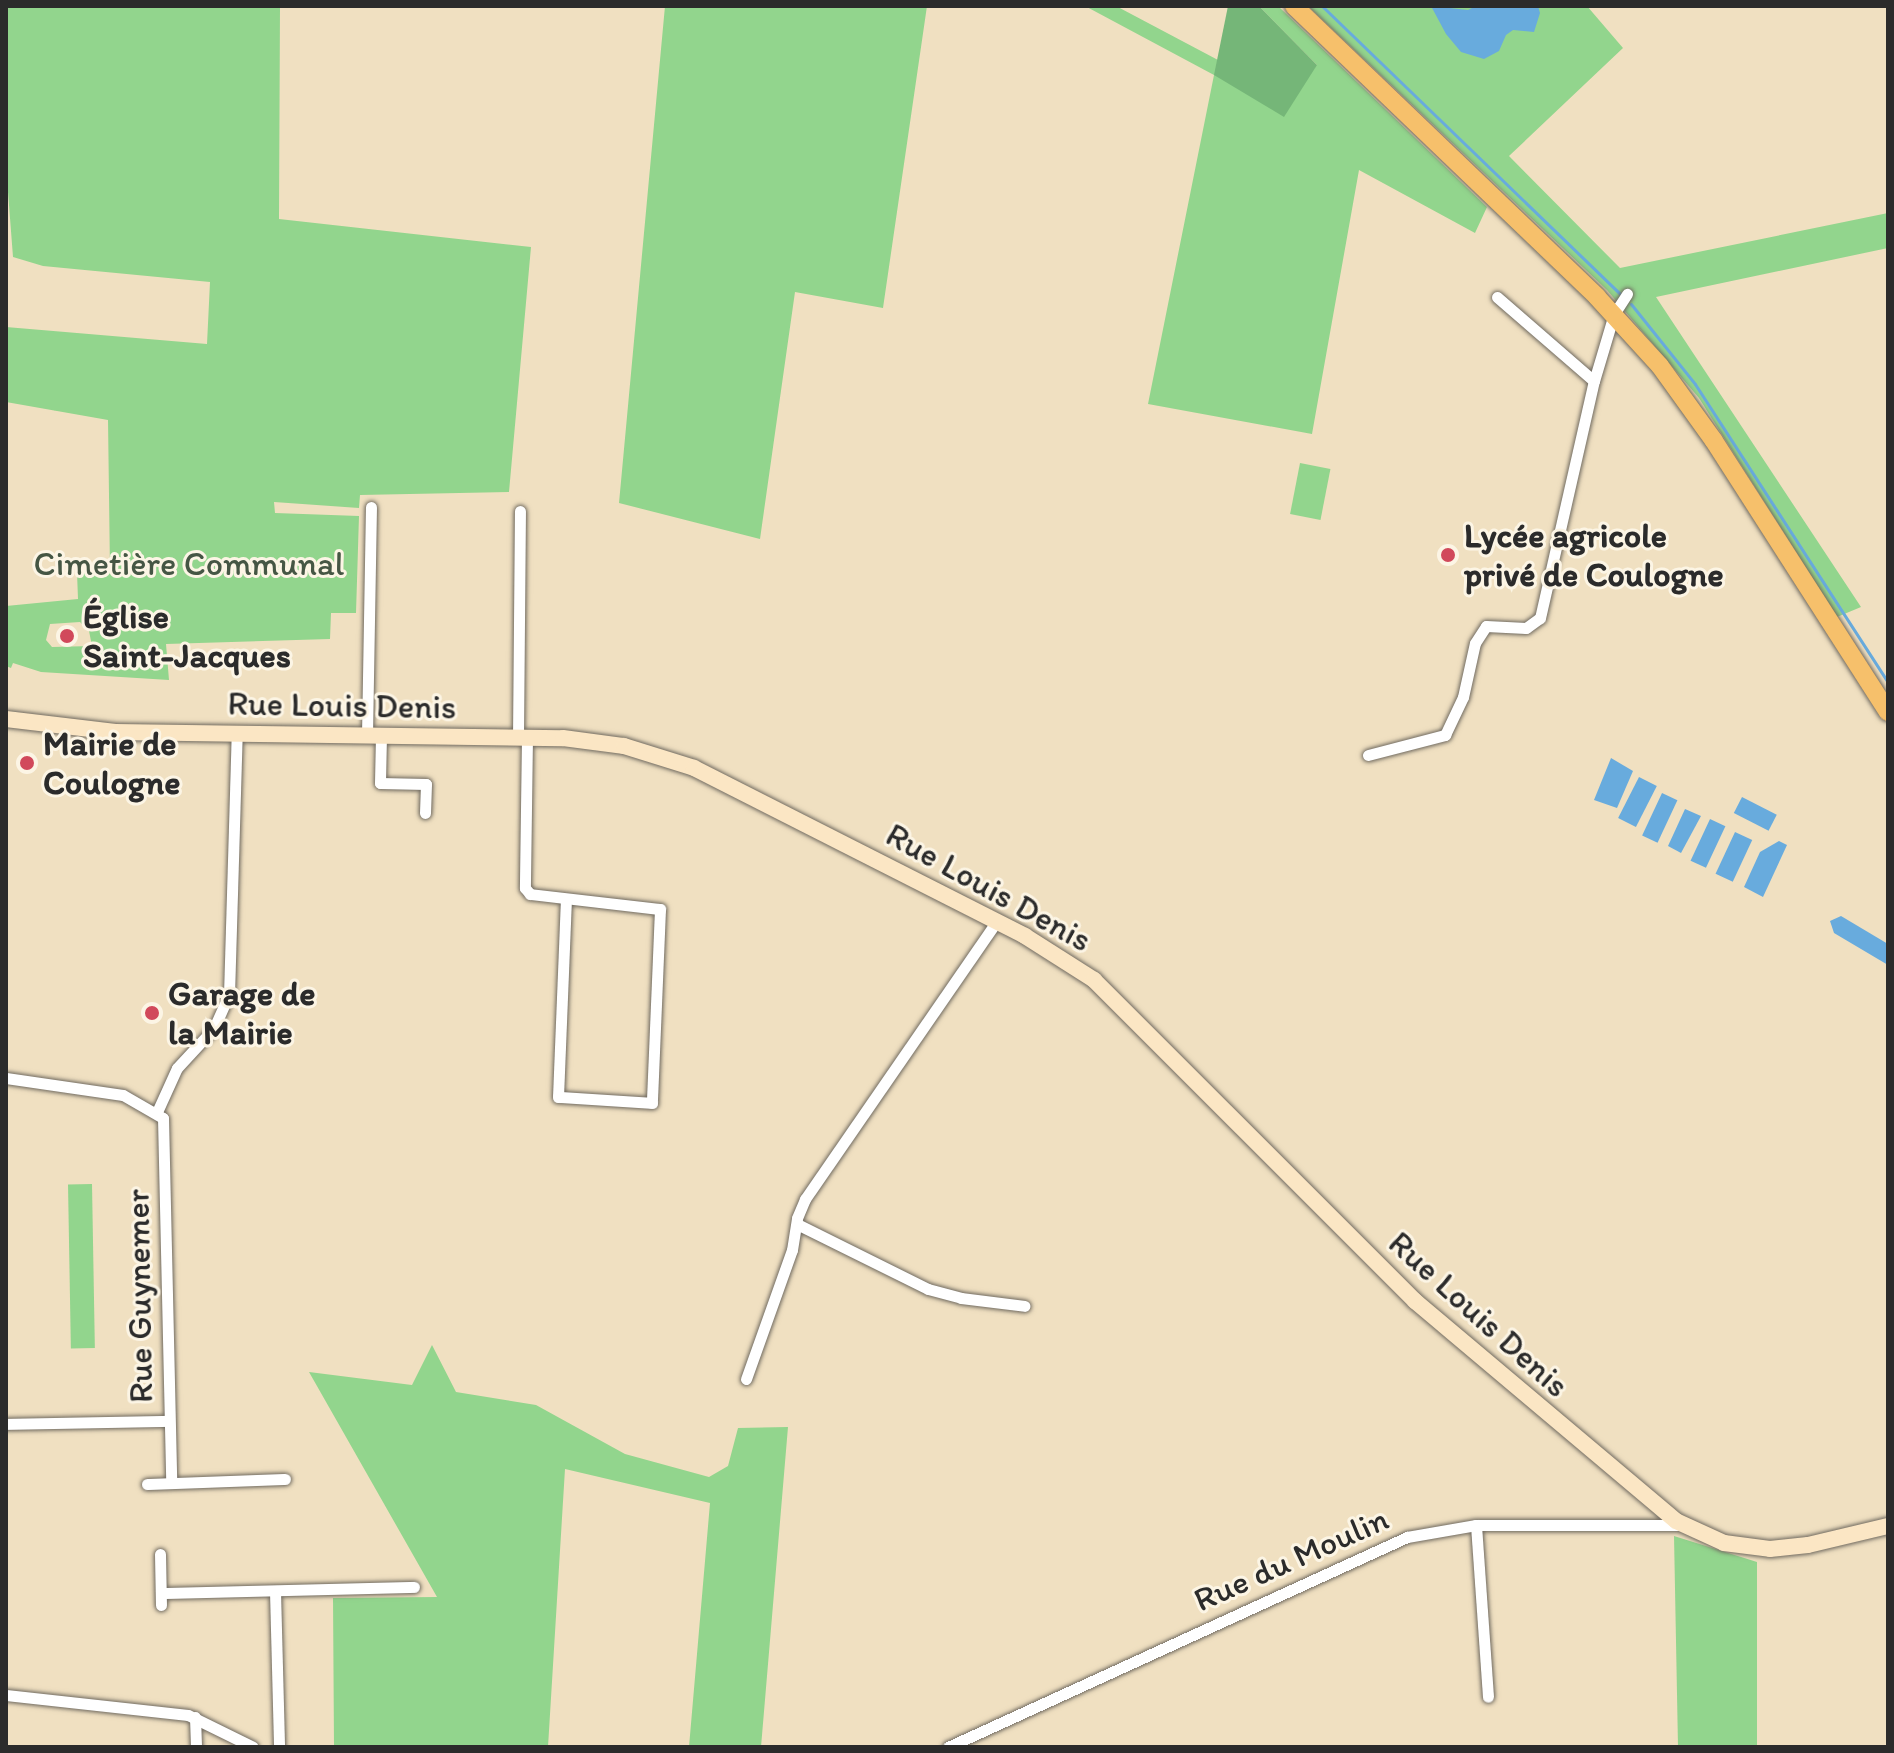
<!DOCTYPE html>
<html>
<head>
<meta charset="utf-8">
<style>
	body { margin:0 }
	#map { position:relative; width:1894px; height:1753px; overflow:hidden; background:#f0e0c1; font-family:Itim,sans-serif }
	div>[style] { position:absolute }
	.green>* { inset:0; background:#92d58d; transform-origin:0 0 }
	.forest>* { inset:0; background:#75b678 }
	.water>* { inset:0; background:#68abdd; transform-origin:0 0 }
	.stream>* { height:3px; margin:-1.5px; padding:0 1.5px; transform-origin:1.5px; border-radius:1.5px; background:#68abdd }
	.roads { filter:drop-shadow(0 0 2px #706a60) drop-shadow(0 0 2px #706a60) }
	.street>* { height:11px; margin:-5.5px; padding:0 5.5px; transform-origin:5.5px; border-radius:5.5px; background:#fff }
	.secondary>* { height:16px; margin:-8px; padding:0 8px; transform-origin:8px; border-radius:8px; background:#fbe6c4 }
	.primary>* { height:18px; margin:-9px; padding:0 9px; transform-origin:9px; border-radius:9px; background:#f6c06b }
	.dots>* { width:22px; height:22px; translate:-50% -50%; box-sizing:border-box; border:4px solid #fcf5e5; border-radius:50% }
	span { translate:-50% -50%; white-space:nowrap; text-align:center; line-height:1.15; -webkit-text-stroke:6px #fcf5e5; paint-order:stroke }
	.poi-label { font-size:34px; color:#2b2b2b; font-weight:700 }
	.left { translate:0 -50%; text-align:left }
	.park-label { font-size:34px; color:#455644 }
	.street-label { font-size:34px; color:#2b2b2b }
	.frame { position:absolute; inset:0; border:8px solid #2b2b2b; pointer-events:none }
</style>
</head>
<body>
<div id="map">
	<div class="green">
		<div style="clip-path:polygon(evenodd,6px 6px,280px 6px,279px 219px,531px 247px,509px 492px,360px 495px,359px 508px,274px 502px,275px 513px,359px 516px,356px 613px,331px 613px,330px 639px,166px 644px,169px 680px,41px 672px,13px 663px,11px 668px,6px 666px,6px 606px,78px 599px,77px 573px,110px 571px,108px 420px,6px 402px,6px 327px,207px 344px,210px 282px,43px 266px,13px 257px,6px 166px,6px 6px,80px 622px,89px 631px,92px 646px,52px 647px,46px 640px,50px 624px,80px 622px)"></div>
		<div style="clip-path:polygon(665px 6px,927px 6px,883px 308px,795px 292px,760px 539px,619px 503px)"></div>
		<div style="clip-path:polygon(1085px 6px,1116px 6px,1218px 60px,1215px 75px,1317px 65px,1259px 6px,1278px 6px,1487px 207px,1475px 233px,1359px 170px,1312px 434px,1148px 404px,1214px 75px)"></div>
		<div style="clip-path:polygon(1308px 6px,1587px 6px,1623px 48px,1509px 156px,1620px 268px,1888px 213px,1888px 248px,1656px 297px,1861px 607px,1837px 617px,1699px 398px,1607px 290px)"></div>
		<div style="left:1300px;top:463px;width:31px;height:52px;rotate:11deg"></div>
		<div style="left:92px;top:1184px;width:164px;height:24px;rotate:89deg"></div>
		<div style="clip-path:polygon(432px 1345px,456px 1392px,536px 1405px,625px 1454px,709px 1477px,728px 1466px,738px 1428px,788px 1427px,761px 1747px,689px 1747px,710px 1503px,565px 1469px,548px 1747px,334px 1747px,333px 1598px,437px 1597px,309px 1372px,412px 1385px)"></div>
		<div style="clip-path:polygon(1674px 1536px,1757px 1562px,1757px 1747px,1678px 1747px)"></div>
	</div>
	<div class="forest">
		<div style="clip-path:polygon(1228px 6px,1259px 6px,1317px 65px,1284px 117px,1214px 75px)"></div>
	</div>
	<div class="water">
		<div style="clip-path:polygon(1431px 6px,1468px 10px,1476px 6px,1538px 6px,1540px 13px,1534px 32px,1513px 30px,1506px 35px,1499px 51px,1484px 59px,1461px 52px,1446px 34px)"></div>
		<div style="clip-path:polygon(1611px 758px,1633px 771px,1617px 808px,1594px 800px)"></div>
		<div style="left:1639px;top:777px;width:20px;height:46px;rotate:27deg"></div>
		<div style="left:1662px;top:793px;width:17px;height:47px;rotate:25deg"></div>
		<div style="left:1742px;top:797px;width:39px;height:18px;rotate:27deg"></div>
		<div style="clip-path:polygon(1685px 809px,1701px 816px,1681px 853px,1668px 846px)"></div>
		<div style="left:1710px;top:819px;width:17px;height:46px;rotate:25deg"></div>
		<div style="left:1735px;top:832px;width:19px;height:46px;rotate:25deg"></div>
		<div style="clip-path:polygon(1779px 841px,1787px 845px,1763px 897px,1744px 887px,1760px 852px)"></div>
		<div style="clip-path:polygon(1841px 916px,1888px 944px,1888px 965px,1834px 933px,1830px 921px)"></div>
	</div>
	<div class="stream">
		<div style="left:1322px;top:6px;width:414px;rotate:44deg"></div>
		<div style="left:1631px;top:304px;width:102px;rotate:51.3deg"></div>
		<div style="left:1695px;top:384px;width:355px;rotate:57.1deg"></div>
	</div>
	<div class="roads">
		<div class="street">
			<div style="left:1497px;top:297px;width:128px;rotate:40.9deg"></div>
			<div style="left:1594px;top:381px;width:70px;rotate:-73.4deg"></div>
			<div style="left:1614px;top:314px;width:24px;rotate:-57deg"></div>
			<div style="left:367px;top:735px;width:228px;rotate:-89deg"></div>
			<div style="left:381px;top:735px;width:48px;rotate:91.2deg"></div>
			<div style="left:380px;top:783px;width:46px;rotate:1.2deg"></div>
			<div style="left:426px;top:784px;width:29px;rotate:92deg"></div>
			<div style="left:518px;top:737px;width:226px;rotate:-89.5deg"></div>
			<div style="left:527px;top:737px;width:151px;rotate:90.8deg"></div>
			<div style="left:525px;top:888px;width:8px;rotate:50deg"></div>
			<div style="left:530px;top:894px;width:131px;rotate:6.6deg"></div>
			<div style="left:660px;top:909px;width:194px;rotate:92.4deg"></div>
			<div style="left:652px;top:1103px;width:94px;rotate:-176.3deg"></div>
			<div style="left:558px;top:1097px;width:198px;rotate:-87.7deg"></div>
			<div style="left:1368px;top:755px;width:80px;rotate:-14.6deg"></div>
			<div style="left:1445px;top:735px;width:42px;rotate:-64.7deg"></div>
			<div style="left:1463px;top:697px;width:55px;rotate:-77.5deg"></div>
			<div style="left:1475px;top:643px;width:20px;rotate:-57deg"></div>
			<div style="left:1486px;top:626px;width:40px;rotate:2.9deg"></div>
			<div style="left:1526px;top:628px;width:17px;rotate:-36deg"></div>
			<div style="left:1540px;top:618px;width:243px;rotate:-77.2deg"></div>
			<div style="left:6px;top:1078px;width:118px;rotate:8.3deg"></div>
			<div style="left:123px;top:1095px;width:46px;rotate:29.9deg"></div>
			<div style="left:163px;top:1118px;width:365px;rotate:88.7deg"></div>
			<div style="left:157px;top:1112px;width:48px;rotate:-65.6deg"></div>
			<div style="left:177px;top:1068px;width:54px;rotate:-47.2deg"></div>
			<div style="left:214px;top:1028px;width:36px;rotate:-66deg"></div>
			<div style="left:229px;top:995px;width:262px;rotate:-88.3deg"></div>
			<div style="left:797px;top:1224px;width:146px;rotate:26.4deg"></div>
			<div style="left:928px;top:1289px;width:34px;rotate:15deg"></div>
			<div style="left:961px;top:1298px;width:64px;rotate:7.1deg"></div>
			<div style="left:746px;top:1379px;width:137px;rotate:-70.4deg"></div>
			<div style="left:792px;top:1250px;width:32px;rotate:-81deg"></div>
			<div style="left:797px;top:1218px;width:21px;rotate:-67deg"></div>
			<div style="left:805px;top:1199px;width:338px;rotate:-55.4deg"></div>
			<div style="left:6px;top:1424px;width:163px;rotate:-1.1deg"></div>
			<div style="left:147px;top:1484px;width:138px;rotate:-2.1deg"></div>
			<div style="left:1476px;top:1525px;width:172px;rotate:86deg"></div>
			<div style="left:160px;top:1554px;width:51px;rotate:88.9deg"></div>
			<div style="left:275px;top:1591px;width:156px;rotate:88.5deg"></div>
			<div style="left:161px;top:1593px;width:253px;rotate:-1.4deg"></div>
			<div style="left:6px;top:1695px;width:183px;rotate:6.3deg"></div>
			<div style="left:188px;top:1715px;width:72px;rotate:26.2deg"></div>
			<div style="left:195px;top:1717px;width:30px;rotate:88deg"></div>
			<div style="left:948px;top:1747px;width:505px;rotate:-24.58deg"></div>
			<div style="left:1407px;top:1537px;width:70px;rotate:-9.9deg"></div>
			<div style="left:1476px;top:1525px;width:205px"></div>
		</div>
		<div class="secondary">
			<div style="left:6px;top:719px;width:110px;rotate:6.8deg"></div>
			<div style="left:115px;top:732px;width:448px;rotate:0.8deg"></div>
			<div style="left:563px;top:738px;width:62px;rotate:7.5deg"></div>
			<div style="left:624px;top:746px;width:73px;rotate:17.4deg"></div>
			<div style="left:694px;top:768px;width:371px;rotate:26.9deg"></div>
			<div style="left:1025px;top:936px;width:82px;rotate:32.5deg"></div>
			<div style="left:1094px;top:980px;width:454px;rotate:45deg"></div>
			<div style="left:1415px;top:1301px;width:341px;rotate:40.1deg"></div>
			<div style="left:1676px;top:1521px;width:53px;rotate:24.6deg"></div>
			<div style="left:1724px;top:1543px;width:46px;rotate:7.4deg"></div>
			<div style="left:1770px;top:1549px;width:38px;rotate:-6deg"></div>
			<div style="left:1808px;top:1545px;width:82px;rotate:-13.4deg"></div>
		</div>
		<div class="primary">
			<div style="left:1294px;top:6px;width:420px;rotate:43.8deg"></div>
			<div style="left:1597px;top:297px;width:93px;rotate:47.6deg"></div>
			<div style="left:1660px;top:366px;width:92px;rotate:54.2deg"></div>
			<div style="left:1714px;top:441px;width:322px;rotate:57.3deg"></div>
		</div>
	</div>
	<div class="dots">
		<div style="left:1448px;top:555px;background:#d1495b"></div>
		<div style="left:67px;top:636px;background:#d1495b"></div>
		<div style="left:27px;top:763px;background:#d1495b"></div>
		<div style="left:152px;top:1013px;background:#d1495b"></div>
	</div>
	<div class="poi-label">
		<span class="left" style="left:1464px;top:555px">Lycée agricole<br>privé de Coulogne</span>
		<span class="left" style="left:83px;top:636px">Église<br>Saint-Jacques</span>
		<span class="left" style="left:43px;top:763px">Mairie de<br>Coulogne</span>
		<span class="left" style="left:168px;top:1013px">Garage de<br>la Mairie</span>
	</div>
	<div class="park-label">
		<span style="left:189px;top:564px">Cimetière Communal</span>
	</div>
	<div class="street-label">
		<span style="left:342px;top:705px;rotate:1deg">Rue Louis Denis</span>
		<span style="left:989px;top:887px;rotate:29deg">Rue Louis Denis</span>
		<span style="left:139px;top:1296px;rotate:-91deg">Rue Guynemer</span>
		<span style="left:1479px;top:1314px;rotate:42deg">Rue Louis Denis</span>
		<span style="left:1291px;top:1559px;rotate:-24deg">Rue du Moulin</span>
	</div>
	<div class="frame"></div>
</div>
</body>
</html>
